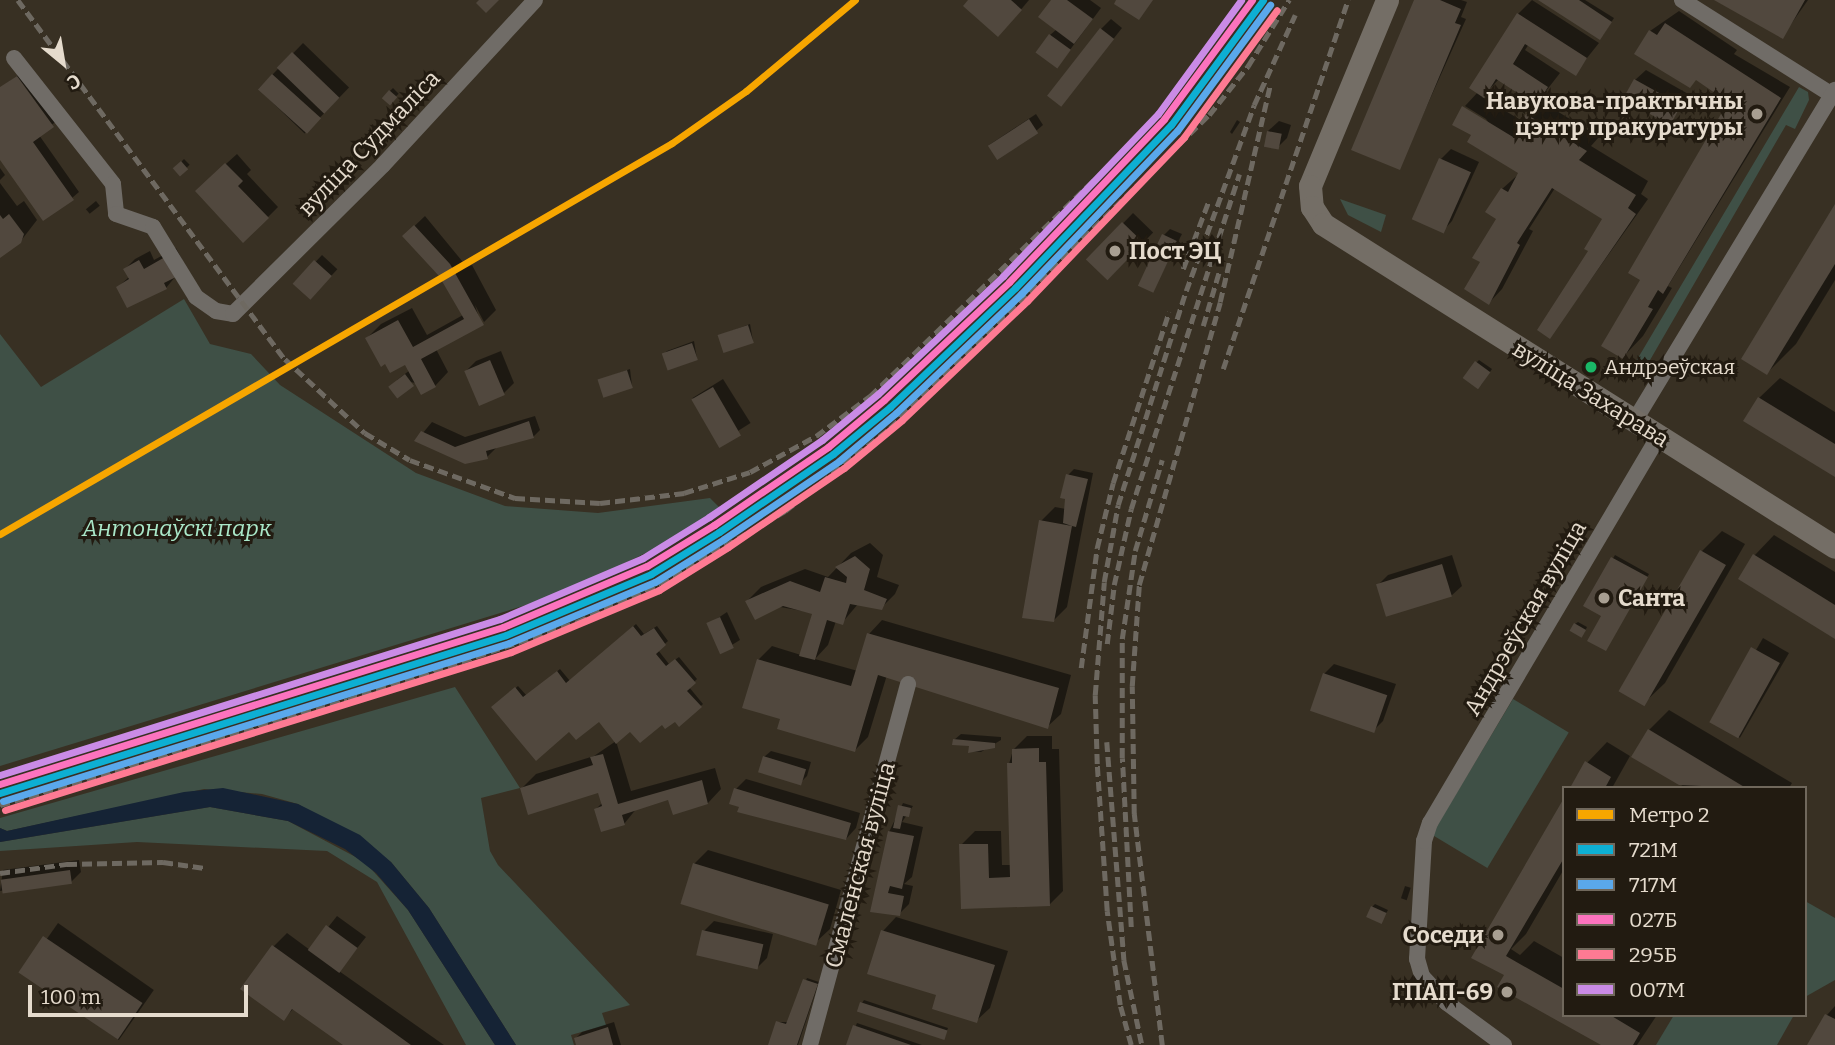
<!DOCTYPE html>
<html>
<head>
<meta charset="utf-8">
<style>
	body { margin:0 }
	#map { position:relative; width:1835px; height:1045px; overflow:hidden; background:#383023; font-family:Bitter,serif }
	div>[style] { position:absolute }
	.green>* { inset:0; background:#3f5046; transform-origin:0 0 }
	.water>* { inset:0; background:#152335 }
	.shadow>* { inset:0; background:#0007; transform-origin:0 0 }
	.building>* { inset:0; background:#51483e; transform-origin:0 0 }
	.minor>* { height:16px; margin:-8px; padding:0 8px; transform-origin:8px; border-radius:8px; background:#706c67 }
	.secondary>* { height:23px; margin:-11.5px; padding:0 11.5px; transform-origin:11.5px; border-radius:11.5px; background:#746e66 }
	.rail>* { height:4.5px; margin-top:-2.25px; transform-origin:0; background:repeating-linear-gradient(90deg,#6e6961 0 10px,transparent 0 15px) }
	.rail-1>* { height:7px; margin:-3.5px; padding:0 3.5px; transform-origin:3.5px; border-radius:3.5px; background:#0dafd3 }
	.rail-2>* { height:7px; margin:-3.5px; padding:0 3.5px; transform-origin:3.5px; border-radius:3.5px; background:#5aa8eb }
	.rail-3>* { height:7px; margin:-3.5px; padding:0 3.5px; transform-origin:3.5px; border-radius:3.5px; background:#fc73be }
	.rail-4>* { height:7px; margin:-3.5px; padding:0 3.5px; transform-origin:3.5px; border-radius:3.5px; background:#fe7a93 }
	.rail-5>* { height:7px; margin:-3.5px; padding:0 3.5px; transform-origin:3.5px; border-radius:3.5px; background:#ca8be6 }
	.metro-1>* { height:7px; margin:-3.5px; padding:0 3.5px; transform-origin:3.5px; border-radius:3.5px; background:#f7a600 }
	.dots>* { width:19px; height:19px; translate:-50% -50%; box-sizing:border-box; border:4px solid #221b11; border-radius:50% }
	span { translate:-50% -50%; white-space:nowrap; text-align:center; line-height:1.15; -webkit-text-stroke:6px #221b11; paint-order:stroke }
	.bus-label { font-size:21px; color:#e5dbcd }
	.left { translate:0 -50%; text-align:left }
	.poi-label { font-size:23px; color:#e5dbcd; font-weight:700 }
	.right { translate:-100% -50%; text-align:right }
	.street-label { font-size:23px; color:#e5dbcd }
	.park-label { font-size:23px; color:#aae8c9; font-style:italic }
	.legend { position:absolute; left:1562px; top:786px; width:245px; height:231px; box-sizing:border-box; background:#221b11; border:2px solid #70685c; margin:0; padding:9px 12px; list-style:none; font-size:21px; color:#e5dbcd }
	.legend li { display:flex; align-items:center; gap:14px; height:35px }
	.legend b { width:35px; border:2px solid #70685c }
	.north { position:absolute; left:28px; top:28px; width:70px; height:70px; -webkit-text-stroke:5px #221b11; paint-order:stroke; rotate:150deg; font-size:19px; font-weight:700; line-height:28px; text-align:center; color:#e5dbcd }
	.north::after { content:''; display:block; margin:auto; width:24px; height:32px; background:#e5dbcd; clip-path:polygon(50% 0,100% 100%,50% 72%,0 100%) }
	.scale { position:absolute; left:28px; top:985px; width:220px; height:32px; box-sizing:border-box; border:4px solid #e5dbcd; border-top:0; padding-left:9px; font-size:21px; line-height:24px; white-space:nowrap; color:#e5dbcd; -webkit-text-stroke:5px #221b11; paint-order:stroke }
</style>
</head>
<body>
<div id="map">
	<div class="green">
		<div style="clip-path:polygon(1799px 87px,1808px 92px,1809px 100px,1795px 129px,1786px 125px,1646px 367px,1635px 363px)"></div>
		<div style="clip-path:polygon(1340px 199px,1386px 215px,1381px 232px,1348px 215px)"></div>
		<div style="clip-path:polygon(184px 299px,210px 344px,251px 354px,280px 385px,416px 473px,505px 506px,598px 513px,710px 498px,721px 509px,662px 545px,559px 595px,0 766px,0 334px,41px 387px)"></div>
		<div style="clip-path:polygon(455px 687px,520px 788px,481px 798px,490px 851px,498px 865px,630px 1005px,602px 1013px,606px 1025px,571px 1035px,574px 1045px,516px 1045px,429px 908px,391px 862px,298px 804px,262px 794px,204px 789px,7px 831px,0 828px,0 818px)"></div>
		<div style="left:1513px;top:699px;width:65px;height:158px;rotate:31deg"></div>
		<div style="clip-path:polygon(210px 807px,288px 821px,365px 862px,408px 910px,495px 1045px,466px 1045px,377px 882px,327px 851px,137px 842px,0 851px,0 842px)"></div>
		<div style="clip-path:polygon(1805px 901px,1835px 918px,1835px 980px,1805px 997px)"></div>
		<div style="clip-path:polygon(1674px 1015px,1794px 1015px,1777px 1045px,1656px 1045px)"></div>
	</div>
	<div class="water">
		<div style="clip-path:polygon(223px 788px,298px 804px,360px 835px,391px 862px,429px 908px,516px 1045px,495px 1045px,408px 910px,376px 873px,345px 849px,288px 821px,210px 807px,0 842px,0 828px,7px 831px,184px 792px)"></div>
	</div>
	<div class="shadow">
		<div style="clip-path:polygon(971px 0,1029px 0,1008px 25px)"></div>
		<div style="clip-path:polygon(1054px 0,1090px 0,1101px 8px,1058px 66px,1050px 35px,1057px 29px)"></div>
		<div style="clip-path:polygon(1416px 0,1461px 0,1467px 2px,1461px 17px,1466px 19px,1399px 168px)"></div>
		<div style="clip-path:polygon(evenodd,1532px 0,1599px 43px,1575px 73px,1529px 44px,1525px 50px,1560px 73px,1539px 100px,1599px 137px,1591px 146px,1648px 181px,1641px 194px,1648px 199px,1550px 337px,1604px 219px,1555px 188px,1529px 229px,1533px 231px,1502px 289px,1489px 303px,1502px 189px,1521px 172px,1486px 119px,1465px 106px,1478px 92px,1518px 14px,1532px 0,1499px 79px,1538px 104px,1524px 122px,1482px 97px,1499px 79px)"></div>
		<div style="clip-path:polygon(1541px 0,1585px 0,1614px 18px,1603px 35px)"></div>
		<div style="clip-path:polygon(1718px 0,1808px 0,1782px 37px)"></div>
		<div style="clip-path:polygon(1679px 11px,1737px 50px,1734px 54px,1790px 87px,1668px 286px,1672px 288px,1643px 336px,1623px 357px,1642px 279px,1731px 102px,1697px 78px,1636px 54px,1650px 31px)"></div>
		<div style="clip-path:polygon(1111px 19px,1122px 28px,1070px 94px,1101px 29px)"></div>
		<div style="left:303px;top:43px;width:64px;height:64px;rotate:44deg"></div>
		<div style="clip-path:polygon(1646px 70px,1690px 95px,1669px 123px,1635px 80px)"></div>
		<div style="clip-path:polygon(24px 71px,59px 119px,39px 135px,79px 192px,72px 198px,0 157px,0 88px)"></div>
		<div style="left:393px;top:88px;width:8px;height:13px;rotate:45deg"></div>
		<div style="clip-path:polygon(1036px 114px,1043px 125px,1036px 131px,989px 145px)"></div>
		<div style="clip-path:polygon(1237px 120px,1240px 122px,1232px 134px,1230px 132px)"></div>
		<div style="clip-path:polygon(1279px 121px,1291px 125px,1287px 138px,1277px 148px,1268px 131px)"></div>
		<div style="clip-path:polygon(1451px 149px,1479px 162px,1452px 221px,1442px 232px,1441px 159px)"></div>
		<div style="clip-path:polygon(237px 154px,251px 170px,247px 174px,278px 207px,268px 217px,207px 181px)"></div>
		<div style="left:184px;top:159px;width:8px;height:13px;rotate:45deg"></div>
		<div style="clip-path:polygon(0 168px,5px 175px,0 180px)"></div>
		<div style="clip-path:polygon(0 183px,17px 206px,24px 201px,37px 220px,20px 242px,0 256px)"></div>
		<div style="left:96px;top:201px;width:6px;height:13px;rotate:51deg"></div>
		<div style="clip-path:polygon(1835px 207px,1835px 280px,1796px 344px,1767px 373px)"></div>
		<div style="left:1133px;top:213px;width:28px;height:64px;rotate:44deg"></div>
		<div style="clip-path:polygon(425px 216px,467px 267px,472px 265px,496px 310px,484px 322px,475px 305px,481px 324px,436px 349px,448px 372px,435px 386px,397px 380px,410px 370px,406px 362px,367px 338px,381px 324px,412px 308px,427px 335px,463px 315px,446px 283px,404px 236px)"></div>
		<div style="clip-path:polygon(1170px 229px,1182px 234px,1153px 290px,1164px 235px)"></div>
		<div style="clip-path:polygon(176px 248px,185px 265px,166px 288px,118px 287px,129px 277px,125px 269px,135px 259px,150px 251px,154px 260px)"></div>
		<div style="left:322px;top:255px;width:21px;height:39px;rotate:43deg"></div>
		<div style="clip-path:polygon(750px 324px,753px 341px,720px 337px,723px 334px)"></div>
		<div style="clip-path:polygon(694px 341px,697px 359px,664px 354px,667px 351px)"></div>
		<div style="clip-path:polygon(501px 351px,514px 383px,504px 393px,480px 404px,466px 371px,476px 361px)"></div>
		<div style="clip-path:polygon(1479px 360px,1492px 369px,1481px 385px,1476px 363px)"></div>
		<div style="clip-path:polygon(630px 369px,632px 386px,600px 382px,602px 379px)"></div>
		<div style="clip-path:polygon(1780px 378px,1835px 412px,1835px 475px,1759px 398px)"></div>
		<div style="left:723px;top:379px;width:52px;height:36px;rotate:58deg"></div>
		<div style="clip-path:polygon(535px 416px,540px 430px,533px 437px,498px 446px,487px 457px,417px 440px,432px 422px,465px 437px)"></div>
		<div style="clip-path:polygon(1074px 469px,1093px 473px,1067px 607px,1054px 620px,1041px 521px,1055px 507px,1066px 509px,1068px 475px)"></div>
		<div style="clip-path:polygon(1722px 531px,1745px 544px,1665px 683px,1644px 703px,1621px 690px,1702px 551px)"></div>
		<div style="clip-path:polygon(1774px 535px,1835px 572px,1835px 637px,1754px 556px)"></div>
		<div style="clip-path:polygon(870px 543px,883px 555px,877px 577px,899px 585px,895px 594px,881px 608px,858px 604px,842px 623px,836px 621px,828px 645px,815px 659px,858px 671px,869px 634px,882px 620px,1071px 675px,1061px 714px,1047px 727px,887px 675px,868px 737px,855px 750px,782px 718px,758px 660px,772px 646px,801px 655px,814px 613px,747px 601px,761px 587px,805px 569px,828px 577px,851px 553px)"></div>
		<div style="clip-path:polygon(1452px 555px,1462px 586px,1451px 596px,1378px 585px,1388px 575px)"></div>
		<div style="clip-path:polygon(1615px 555px,1649px 574px,1608px 646px,1603px 616px,1585px 605px)"></div>
		<div style="clip-path:polygon(727px 612px,740px 640px,722px 651px,709px 624px)"></div>
		<div style="clip-path:polygon(1578px 622px,1587px 627px,1584px 633px,1575px 624px)"></div>
		<div style="clip-path:polygon(636px 624px,644px 634px,657px 626px,668px 641px,658px 650px,669px 664px,679px 657px,697px 679px,689px 687px,703px 704px,679px 725px,675px 719px,631px 729px,616px 741px,631px 791px,715px 768px,721px 789px,708px 803px,669px 798px,637px 808px,624px 824px,596px 809px,603px 802px,599px 791px,522px 788px,536px 774px,594px 756px,616px 741px,599px 720px,569px 730px,494px 707px,518px 686px,527px 696px,560px 669px,570px 681px)"></div>
		<div style="left:1763px;top:638px;width:30px;height:98px;rotate:30deg"></div>
		<div style="clip-path:polygon(1334px 664px,1396px 684px,1383px 721px,1373px 731px,1324px 674px)"></div>
		<div style="clip-path:polygon(1669px 710px,1792px 783px,1789px 788px,1686px 788px,1633px 756px,1649px 730px)"></div>
		<div style="clip-path:polygon(961px 734px,1001px 737px,1001px 740px,981px 752px,970px 751px,971px 745px,954px 740px)"></div>
		<div style="clip-path:polygon(1027px 736px,1052px 736px,1052px 749px,1059px 749px,1063px 891px,1049px 905px,963px 907px,961px 845px,975px 831px,1001px 831px,1002px 865px,1012px 865px,1009px 764px,1013px 750px)"></div>
		<div style="clip-path:polygon(1607px 742px,1630px 756px,1612px 788px,1572px 788px,1587px 763px)"></div>
		<div style="clip-path:polygon(771px 751px,811px 762px,807px 776px,800px 783px,764px 757px)"></div>
		<div style="clip-path:polygon(746px 779px,860px 813px,856px 828px,846px 839px,741px 806px,736px 789px)"></div>
		<div style="clip-path:polygon(1564px 802px,1564px 869px,1526px 934px,1511px 949px,1520px 955px,1534px 941px,1564px 958px,1564px 1015px,1657px 1015px,1637px 1045px,1605px 1045px,1500px 986px,1510px 968px,1474px 957px)"></div>
		<div style="clip-path:polygon(903px 803px,913px 806px,902px 822px,923px 827px,912px 877px,904px 884px,913px 886px,909px 904px,899px 914px,872px 911px,889px 832px)"></div>
		<div style="clip-path:polygon(708px 850px,841px 890px,830px 929px,816px 942px,694px 864px)"></div>
		<div style="clip-path:polygon(79px 860px,81px 872px,71px 882px,0 891px,3px 870px)"></div>
		<div style="left:1405px;top:886px;width:6px;height:13px;rotate:18deg"></div>
		<div style="clip-path:polygon(1375px 904px,1388px 910px,1381px 922px,1372px 907px)"></div>
		<div style="clip-path:polygon(337px 916px,366px 937px,339px 971px,444px 1045px,346px 1045px,294px 1008px,284px 1019px,273px 947px,287px 933px,310px 950px)"></div>
		<div style="clip-path:polygon(896px 917px,1008px 951px,990px 1008px,976px 1021px,938px 994px,883px 931px)"></div>
		<div style="clip-path:polygon(714px 921px,773px 934px,767px 958px,757px 968px,704px 931px)"></div>
		<div style="left:58px;top:923px;width:117px;height:61px;rotate:35deg"></div>
		<div style="clip-path:polygon(807px 978px,819px 982px,798px 1045px,770px 1045px,777px 1022px,789px 1022px)"></div>
		<div style="clip-path:polygon(864px 1000px,948px 1028px,945px 1036px,943px 1039px,862px 1003px)"></div>
		<div style="clip-path:polygon(1835px 1006px,1835px 1045px,1809px 1045px,1827px 1015px)"></div>
		<div style="clip-path:polygon(614px 1022px,621px 1045px,578px 1045px,576px 1038px,582px 1032px)"></div>
		<div style="clip-path:polygon(857px 1023px,922px 1045px,848px 1045px)"></div>
	</div>
	<div class="building">
		<div style="clip-path:polygon(479px 0,499px 0,486px 13px,476px 3px)"></div>
		<div style="clip-path:polygon(968px 0,1011px 0,1022px 10px,998px 37px,963px 6px)"></div>
		<div style="clip-path:polygon(1051px 0,1067px 0,1093px 19px,1074px 44px,1038px 17px)"></div>
		<div style="clip-path:polygon(1116px 0,1153px 0,1139px 20px,1114px 4px)"></div>
		<div style="clip-path:polygon(1414px 0,1440px 0,1461px 9px,1455px 23px,1461px 25px,1400px 170px,1351px 150px)"></div>
		<div style="clip-path:polygon(1538px 0,1579px 0,1612px 22px,1600px 40px)"></div>
		<div style="clip-path:polygon(1714px 0,1805px 0,1783px 39px)"></div>
		<div style="clip-path:polygon(1517px 13px,1587px 58px,1576px 76px,1525px 44px,1513px 64px,1548px 87px,1536px 105px,1496px 79px,1484px 98px,1469px 88px)"></div>
		<div style="clip-path:polygon(1665px 23px,1781px 98px,1663px 294px,1658px 290px,1648px 307px,1653px 309px,1623px 359px,1601px 346px,1640px 280px,1628px 273px,1728px 102px,1696px 80px,1690px 88px,1634px 54px,1649px 30px,1657px 35px)"></div>
		<div style="left:1100px;top:28px;width:18px;height:86px;rotate:38deg"></div>
		<div style="left:1049px;top:34px;width:27px;height:23px;rotate:36deg"></div>
		<div style="left:292px;top:52px;width:66px;height:22px;rotate:44deg"></div>
		<div style="left:272px;top:74px;width:66px;height:21px;rotate:42deg"></div>
		<div style="clip-path:polygon(17px 76px,54px 127px,33px 142px,74px 200px,43px 221px,0 160px,0 87px)"></div>
		<div style="left:1634px;top:79px;width:54px;height:23px;rotate:29deg"></div>
		<div style="left:389px;top:90px;width:11px;height:11px;rotate:41deg"></div>
		<div style="clip-path:polygon(1462px 106px,1513px 137px,1526px 114px,1587px 151px,1579px 160px,1636px 195px,1628px 208px,1636px 214px,1550px 339px,1537px 330px,1588px 251px,1584px 249px,1602px 219px,1552px 188px,1517px 243px,1520px 245px,1489px 305px,1464px 289px,1480px 262px,1472px 258px,1496px 219px,1485px 212px,1501px 188px,1508px 192px,1518px 173px,1467px 142px,1471px 135px,1452px 125px)"></div>
		<div style="left:1029px;top:119px;width:17px;height:49px;rotate:57deg"></div>
		<div style="left:1267px;top:131px;width:15px;height:16px;rotate:11deg"></div>
		<div style="left:1439px;top:158px;width:35px;height:67px;rotate:24deg"></div>
		<div style="left:181px;top:161px;width:11px;height:11px;rotate:49deg"></div>
		<div style="clip-path:polygon(225px 163px,243px 181px,238px 186px,269px 218px,243px 243px,195px 191px)"></div>
		<div style="clip-path:polygon(1835px 204px,1835px 264px,1767px 375px,1741px 359px)"></div>
		<div style="clip-path:polygon(9px 214px,24px 234px,21px 243px,0 258px,0 215px,3px 219px)"></div>
		<div style="left:1122px;top:222px;width:30px;height:52px;rotate:44deg"></div>
		<div style="clip-path:polygon(414px 225px,450px 264px,484px 325px,421px 359px,436px 387px,421px 395px,405px 365px,390px 373px,385px 364px,381px 367px,365px 338px,398px 320px,413px 347px,464px 319px,439px 276px,402px 236px)"></div>
		<div style="left:1162px;top:234px;width:17px;height:57px;rotate:25deg"></div>
		<div style="clip-path:polygon(165px 257px,176px 277px,164px 283px,167px 289px,127px 308px,116px 287px,129px 279px,123px 269px,139px 260px,144px 269px)"></div>
		<div style="left:314px;top:260px;width:24px;height:32px;rotate:42deg"></div>
		<div style="left:748px;top:325px;width:19px;height:32px;rotate:72deg"></div>
		<div style="left:692px;top:343px;width:18px;height:32px;rotate:71deg"></div>
		<div style="left:490px;top:360px;width:38px;height:28px;rotate:67deg"></div>
		<div style="left:1475px;top:361px;width:19px;height:21px;rotate:36deg"></div>
		<div style="left:627px;top:370px;width:19px;height:31px;rotate:72deg"></div>
		<div style="left:405px;top:374px;width:15px;height:21px;rotate:53deg"></div>
		<div style="left:713px;top:387px;width:56px;height:25px;rotate:60deg"></div>
		<div style="clip-path:polygon(1758px 397px,1835px 444px,1835px 477px,1743px 421px)"></div>
		<div style="clip-path:polygon(529px 421px,534px 438px,486px 451px,488px 459px,465px 464px,414px 441px,421px 431px,455px 447px)"></div>
		<div style="clip-path:polygon(1066px 474px,1088px 479px,1076px 527px,1072px 526px,1054px 622px,1022px 618px,1039px 520px,1072px 526px,1063px 523px,1065px 499px,1060px 498px)"></div>
		<div style="left:1700px;top:550px;width:30px;height:163px;rotate:30deg"></div>
		<div style="clip-path:polygon(1753px 554px,1835px 605px,1835px 639px,1738px 579px)"></div>
		<div style="clip-path:polygon(855px 556px,870px 569px,864px 590px,887px 599px,882px 610px,850px 604px,843px 625px,827px 620px,815px 660px,799px 656px,812px 614px,783px 606px,755px 620px,745px 601px,790px 581px,820px 592px,825px 577px,846px 583px,847px 577px,835px 567px)"></div>
		<div style="clip-path:polygon(1611px 557px,1648px 577px,1606px 651px,1587px 641px,1601px 616px,1583px 606px)"></div>
		<div style="left:1442px;top:564px;width:34px;height:69px;rotate:73deg"></div>
		<div style="left:720px;top:617px;width:34px;height:15px;rotate:66deg"></div>
		<div style="left:1574px;top:623px;width:14px;height:9px;rotate:30deg"></div>
		<div style="clip-path:polygon(633px 626px,641px 636px,654px 628px,666px 645px,656px 654px,666px 666px,675px 659px,696px 683px,687px 691px,702px 707px,679px 727px,675px 722px,665px 729px,662px 725px,640px 743px,630px 732px,616px 744px,599px 722px,576px 740px,569px 732px,536px 761px,491px 707px,515px 687px,523px 697px,557px 671px,566px 683px)"></div>
		<div style="clip-path:polygon(867px 633px,1059px 688px,1048px 729px,878px 675px,855px 752px,777px 729px,780px 719px,742px 708px,757px 659px,851px 686px)"></div>
		<div style="left:1751px;top:647px;width:33px;height:86px;rotate:29deg"></div>
		<div style="left:1323px;top:673px;width:68px;height:40px;rotate:19deg"></div>
		<div style="clip-path:polygon(1648px 729px,1746px 788px,1679px 785px,1631px 757px)"></div>
		<div style="clip-path:polygon(953px 739px,995px 743px,995px 748px,968px 753px,969px 746px,952px 745px)"></div>
		<div style="clip-path:polygon(1039px 748px,1039px 762px,1046px 762px,1050px 906px,961px 909px,959px 844px,988px 844px,989px 878px,1010px 877px,1007px 763px,1012px 763px,1012px 749px)"></div>
		<div style="clip-path:polygon(603px 754px,618px 804px,702px 780px,708px 804px,673px 815px,668px 800px,622px 815px,625px 825px,601px 832px,594px 809px,602px 806px,598px 793px,528px 815px,520px 788px,593px 765px,590px 757px)"></div>
		<div style="left:763px;top:756px;width:45px;height:17px;rotate:17deg"></div>
		<div style="clip-path:polygon(1585px 761px,1611px 777px,1605px 788px,1570px 788px)"></div>
		<div style="clip-path:polygon(734px 788px,851px 823px,846px 840px,737px 812px,739px 807px,729px 804px)"></div>
		<div style="clip-path:polygon(1564px 798px,1564px 858px,1506px 956px,1564px 989px,1564px 1015px,1610px 1015px,1640px 1033px,1633px 1045px,1601px 1045px,1497px 987px,1504px 975px,1471px 958px)"></div>
		<div style="clip-path:polygon(898px 805px,911px 808px,909px 817px,903px 816px,900px 829px,893px 828px)"></div>
		<div style="clip-path:polygon(888px 831px,914px 836px,902px 889px,890px 886px,888px 893px,904px 896px,900px 916px,870px 912px)"></div>
		<div style="left:693px;top:863px;width:142px;height:43px;rotate:17deg"></div>
		<div style="left:70px;top:870px;width:14px;height:70px;rotate:82deg"></div>
		<div style="left:1371px;top:906px;width:17px;height:12px;rotate:24deg"></div>
		<div style="left:326px;top:925px;width:39px;height:31px;rotate:36deg"></div>
		<div style="left:702px;top:930px;width:63px;height:26px;rotate:13deg"></div>
		<div style="clip-path:polygon(881px 930px,995px 965px,977px 1023px,932px 1009px,936px 995px,867px 974px)"></div>
		<div style="left:43px;top:936px;width:120px;height:44px;rotate:34deg"></div>
		<div style="clip-path:polygon(272px 945px,411px 1045px,343px 1045px,292px 1009px,284px 1021px,240px 989px)"></div>
		<div style="clip-path:polygon(803px 979px,818px 984px,797px 1045px,768px 1045px,776px 1021px,786px 1024px)"></div>
		<div style="left:860px;top:1002px;width:92px;height:10px;rotate:18deg"></div>
		<div style="clip-path:polygon(1825px 1014px,1835px 1019px,1835px 1045px,1807px 1045px)"></div>
		<div style="clip-path:polygon(853px 1025px,911px 1045px,846px 1045px)"></div>
		<div style="clip-path:polygon(608px 1027px,613px 1045px,576px 1045px,574px 1038px)"></div>
	</div>
	<div class="minor">
		<div style="left:1682px;top:0;width:178px;rotate:32.3deg"></div>
		<div style="left:14px;top:58px;width:160px;rotate:51.8deg"></div>
		<div style="left:113px;top:184px;width:30px;rotate:84deg"></div>
		<div style="left:116px;top:214px;width:39px;rotate:19deg"></div>
		<div style="left:153px;top:227px;width:82px;rotate:58.4deg"></div>
		<div style="left:196px;top:297px;width:24px;rotate:35deg"></div>
		<div style="left:216px;top:311px;width:17px;rotate:10deg"></div>
		<div style="left:233px;top:314px;width:211px;rotate:-44.8deg"></div>
		<div style="left:383px;top:165px;width:224px;rotate:-47.3deg"></div>
		<div style="left:1635px;top:420px;width:386px;rotate:-58.8deg"></div>
		<div style="left:810px;top:1045px;width:374px;rotate:-74.8deg"></div>
		<div style="left:1504px;top:1045px;width:71px;rotate:-143.6deg"></div>
		<div style="left:1447px;top:1003px;width:37px;rotate:-133deg"></div>
		<div style="left:1422px;top:976px;width:18px;rotate:-106deg"></div>
		<div style="left:1417px;top:959px;width:118px;rotate:-86.6deg"></div>
		<div style="left:1424px;top:841px;width:19px;rotate:-72deg"></div>
		<div style="left:1430px;top:823px;width:450px;rotate:-59.4deg"></div>
	</div>
	<div class="secondary">
		<div style="left:1387px;top:0;width:201px;rotate:112.5deg"></div>
		<div style="left:1310px;top:186px;width:21px;rotate:85deg"></div>
		<div style="left:1312px;top:207px;width:20px;rotate:57deg"></div>
		<div style="left:1323px;top:224px;width:605px;rotate:32.25deg"></div>
	</div>
	<div class="rail">
		<div style="left:18px;top:0;width:447px;rotate:53.4deg"></div>
		<div style="left:285px;top:359px;width:109px;rotate:42.8deg"></div>
		<div style="left:365px;top:433px;width:52px;rotate:31deg"></div>
		<div style="left:410px;top:460px;width:112px;rotate:19.9deg"></div>
		<div style="left:515px;top:498px;width:85px;rotate:3.4deg"></div>
		<div style="left:600px;top:503px;width:85px;rotate:-6.8deg"></div>
		<div style="left:684px;top:493px;width:69px;rotate:-17.7deg"></div>
		<div style="left:750px;top:472px;width:75px;rotate:-28.6deg"></div>
		<div style="left:816px;top:436px;width:67px;rotate:-36.5deg"></div>
		<div style="left:870px;top:396px;width:313px;rotate:-44deg"></div>
		<div style="left:1183px;top:269px;width:71px;rotate:-69.3deg"></div>
		<div style="left:1203px;top:326px;width:56px;rotate:-73.5deg"></div>
		<div style="left:1223px;top:369px;width:390px;rotate:-71.3deg"></div>
		<div style="left:1107px;top:644px;width:59px;rotate:-83.2deg"></div>
		<div style="left:1114px;top:585px;width:78px;rotate:-77.4deg"></div>
		<div style="left:1131px;top:509px;width:352px;rotate:-72.1deg"></div>
		<div style="left:1081px;top:668px;width:121px;rotate:-82.4deg"></div>
		<div style="left:1097px;top:548px;width:67px;rotate:-76.2deg"></div>
		<div style="left:1113px;top:483px;width:180px;rotate:-71.9deg"></div>
		<div style="left:1107px;top:742px;width:219px;rotate:85.5deg"></div>
		<div style="left:1124px;top:960px;width:87px;rotate:78deg"></div>
		<div style="left:0;top:805px;width:363px;rotate:-16.8deg"></div>
		<div style="left:348px;top:700px;width:242px;rotate:-18.8deg"></div>
		<div style="left:577px;top:622px;width:91px;rotate:-24.6deg"></div>
		<div style="left:660px;top:584px;width:145px;rotate:-30.3deg"></div>
		<div style="left:785px;top:511px;width:134px;rotate:-38.3deg"></div>
		<div style="left:890px;top:428px;width:447px;rotate:-44.5deg"></div>
		<div style="left:1209px;top:115px;width:63px;rotate:-51.5deg"></div>
		<div style="left:1248px;top:66px;width:78px;rotate:-58.2deg"></div>
		<div style="left:0;top:873px;width:68px;rotate:-7.7deg"></div>
		<div style="left:67px;top:864px;width:96px;rotate:-1.2deg"></div>
		<div style="left:163px;top:862px;width:42px;rotate:8.1deg"></div>
		<div style="left:1131px;top:927px;width:169px;rotate:-93deg"></div>
		<div style="left:1122px;top:758px;width:119px;rotate:-90deg"></div>
		<div style="left:1122px;top:639px;width:89px;rotate:-81.6deg"></div>
		<div style="left:1135px;top:551px;width:95px;rotate:-73.5deg"></div>
		<div style="left:1131px;top:1045px;width:41px;rotate:-105.4deg"></div>
		<div style="left:1120px;top:1005px;width:95px;rotate:-97.9deg"></div>
		<div style="left:1107px;top:911px;width:147px;rotate:-93.9deg"></div>
		<div style="left:1097px;top:764px;width:69px;rotate:-91.7deg"></div>
		<div style="left:1095px;top:695px;width:113px;rotate:-85.4deg"></div>
		<div style="left:1104px;top:582px;width:78px;rotate:-79.7deg"></div>
		<div style="left:1118px;top:505px;width:225px;rotate:-72.4deg"></div>
		<div style="left:1186px;top:291px;width:198px;rotate:-69.9deg"></div>
		<div style="left:1254px;top:105px;width:99px;rotate:-65.5deg"></div>
		<div style="left:1162px;top:1045px;width:233px;rotate:-96.9deg"></div>
		<div style="left:1134px;top:814px;width:128px;rotate:-90.9deg"></div>
		<div style="left:1132px;top:686px;width:101px;rotate:-86deg"></div>
		<div style="left:1139px;top:585px;width:294px;rotate:-74deg"></div>
		<div style="left:1220px;top:302px;width:223px;rotate:-77deg"></div>
	</div>
	<div class="rail-1">
		<div style="left:0;top:793px;width:530px;rotate:-17.34deg"></div>
		<div style="left:506px;top:635px;width:157px;rotate:-22.8deg"></div>
		<div style="left:651px;top:574px;width:80px;rotate:-31.7deg"></div>
		<div style="left:719px;top:532px;width:138px;rotate:-34.4deg"></div>
		<div style="left:833px;top:454px;width:74px;rotate:-39.5deg"></div>
		<div style="left:890px;top:407px;width:173px;rotate:-43.6deg"></div>
		<div style="left:1015px;top:288px;width:226px;rotate:-46.3deg"></div>
		<div style="left:1171px;top:125px;width:155px;rotate:-53.6deg"></div>
	</div>
	<div class="rail-2">
		<div style="left:3px;top:801px;width:530px;rotate:-17.34deg"></div>
		<div style="left:509px;top:643px;width:158px;rotate:-22.7deg"></div>
		<div style="left:655px;top:582px;width:81px;rotate:-31.9deg"></div>
		<div style="left:724px;top:539px;width:139px;rotate:-34.1deg"></div>
		<div style="left:839px;top:461px;width:75px;rotate:-40.1deg"></div>
		<div style="left:896px;top:413px;width:173px;rotate:-43.6deg"></div>
		<div style="left:1021px;top:294px;width:226px;rotate:-46.3deg"></div>
		<div style="left:1177px;top:131px;width:157px;rotate:-53.6deg"></div>
	</div>
	<div class="rail-3">
		<div style="left:0;top:784px;width:527px;rotate:-17.33deg"></div>
		<div style="left:503px;top:627px;width:156px;rotate:-23deg"></div>
		<div style="left:647px;top:566px;width:79px;rotate:-31.5deg"></div>
		<div style="left:714px;top:525px;width:138px;rotate:-34.4deg"></div>
		<div style="left:828px;top:447px;width:73px;rotate:-40deg"></div>
		<div style="left:884px;top:400px;width:172px;rotate:-43.3deg"></div>
		<div style="left:1009px;top:282px;width:225px;rotate:-46.4deg"></div>
		<div style="left:1164px;top:119px;width:148px;rotate:-53.5deg"></div>
	</div>
	<div class="rail-4">
		<div style="left:5px;top:810px;width:530px;rotate:-17.34deg"></div>
		<div style="left:511px;top:652px;width:160px;rotate:-22.7deg"></div>
		<div style="left:659px;top:590px;width:81px;rotate:-31.9deg"></div>
		<div style="left:728px;top:547px;width:140px;rotate:-34.3deg"></div>
		<div style="left:844px;top:468px;width:75px;rotate:-39.6deg"></div>
		<div style="left:902px;top:420px;width:173px;rotate:-43.6deg"></div>
		<div style="left:1027px;top:301px;width:227px;rotate:-46.2deg"></div>
		<div style="left:1184px;top:137px;width:157px;rotate:-53.8deg"></div>
	</div>
	<div class="rail-5">
		<div style="left:0;top:775px;width:524px;rotate:-17.33deg"></div>
		<div style="left:500px;top:619px;width:155px;rotate:-23.1deg"></div>
		<div style="left:643px;top:558px;width:78px;rotate:-31.8deg"></div>
		<div style="left:709px;top:517px;width:137px;rotate:-34.3deg"></div>
		<div style="left:822px;top:440px;width:72px;rotate:-39.4deg"></div>
		<div style="left:878px;top:394px;width:172px;rotate:-43.3deg"></div>
		<div style="left:1003px;top:276px;width:224px;rotate:-46.3deg"></div>
		<div style="left:1158px;top:114px;width:141px;rotate:-53.9deg"></div>
	</div>
	<div class="metro-1">
		<div style="left:0;top:534px;width:777px;rotate:-30.19deg"></div>
		<div style="left:672px;top:143px;width:90px;rotate:-35.1deg"></div>
		<div style="left:746px;top:91px;width:142px;rotate:-39.9deg"></div>
	</div>
	<div class="dots">
		<div style="left:1757px;top:114px;background:#a89f92"></div>
		<div style="left:1115px;top:251px;background:#a89f92"></div>
		<div style="left:1591px;top:367px;background:#1ab867"></div>
		<div style="left:1604px;top:598px;background:#a89f92"></div>
		<div style="left:1498px;top:935px;background:#a89f92"></div>
		<div style="left:1507px;top:992px;background:#a89f92"></div>
	</div>
	<div class="bus-label">
		<span class="left" style="left:1604px;top:367px">Андрэеўская</span>
	</div>
	<div class="poi-label">
		<span class="right" style="left:1743px;top:114px">Навукова-практычны<br>цэнтр пракуратуры</span>
		<span class="left" style="left:1129px;top:251px">Пост ЭЦ</span>
		<span class="left" style="left:1618px;top:598px">Санта</span>
		<span class="right" style="left:1484px;top:935px">Соседи</span>
		<span class="right" style="left:1493px;top:992px">ГПАП-69</span>
	</div>
	<div class="street-label">
		<span style="left:369px;top:143px;rotate:-46deg">вуліца Судмаліса</span>
		<span style="left:1591px;top:394px;rotate:32deg">вуліца Захарава</span>
		<span style="left:1525px;top:618px;rotate:-60deg">Андрэеўская вуліца</span>
		<span style="left:860px;top:865px;rotate:-75deg">Смаленская вуліца</span>
	</div>
	<div class="park-label">
		<span style="left:177px;top:528px">Антонаўскі парк</span>
	</div>
	<ul class="legend">
	<li><b style="height:9px;background:#f7a600"></b>Метро 2</li>
	<li><b style="height:9px;background:#0dafd3"></b>721М</li>
	<li><b style="height:9px;background:#5aa8eb"></b>717М</li>
	<li><b style="height:9px;background:#fc73be"></b>027Б</li>
	<li><b style="height:9px;background:#fe7a93"></b>295Б</li>
	<li><b style="height:9px;background:#ca8be6"></b>007М</li>
	</ul>
	<div class="north">С</div>
	<div class="scale">100 m</div>
</div>
</body>
</html>
